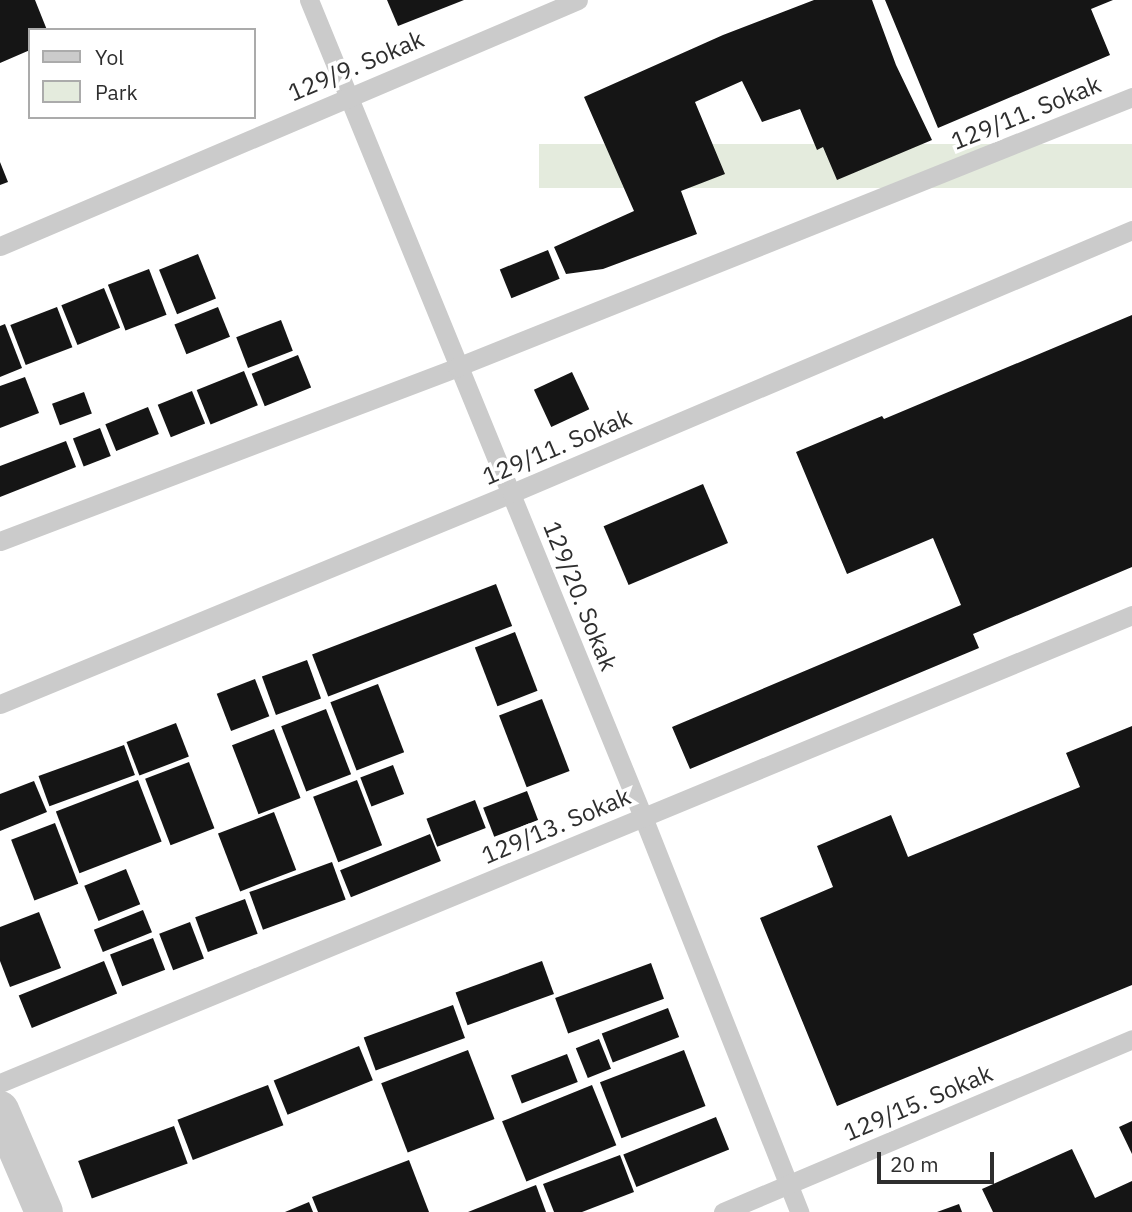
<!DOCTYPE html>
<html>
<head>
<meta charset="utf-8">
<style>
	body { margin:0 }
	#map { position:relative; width:1132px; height:1212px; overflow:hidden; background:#fff; font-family:"IBM Plex Sans",sans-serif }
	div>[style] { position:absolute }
	.green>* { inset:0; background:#e4ebdd; transform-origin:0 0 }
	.building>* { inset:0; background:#151515; transform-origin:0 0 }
	.lane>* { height:19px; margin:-9.5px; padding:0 9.5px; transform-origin:9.5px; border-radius:9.5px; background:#cbcbcb }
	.street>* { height:38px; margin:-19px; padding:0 19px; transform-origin:19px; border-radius:19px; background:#cbcbcb }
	span { translate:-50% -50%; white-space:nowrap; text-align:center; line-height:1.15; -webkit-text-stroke:7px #fff; paint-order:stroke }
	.street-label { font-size:24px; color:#2e2e2e }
	.legend { position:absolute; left:28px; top:28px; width:228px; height:91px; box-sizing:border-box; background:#fff; border:2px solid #ababab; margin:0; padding:9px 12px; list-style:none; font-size:21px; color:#2e2e2e }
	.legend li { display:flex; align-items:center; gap:14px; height:35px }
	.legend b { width:35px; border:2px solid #ababab }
	.scale { position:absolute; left:877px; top:1152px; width:117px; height:32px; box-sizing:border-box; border:4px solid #2e2e2e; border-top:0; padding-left:9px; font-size:21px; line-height:24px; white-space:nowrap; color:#2e2e2e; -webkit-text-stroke:5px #fff; paint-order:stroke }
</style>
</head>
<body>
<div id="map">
	<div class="green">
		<div style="left:1132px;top:144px;width:44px;height:593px;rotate:90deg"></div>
	</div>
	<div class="building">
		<div style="clip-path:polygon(0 0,35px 0,47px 30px,30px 30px,30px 50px,0 63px)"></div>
		<div style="clip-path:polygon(387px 0,464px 0,398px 26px)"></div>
		<div style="clip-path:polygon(814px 0,872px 0,896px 65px,932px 140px,837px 180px,823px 147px,817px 150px,800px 109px,762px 122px,742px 81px,695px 102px,725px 174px,681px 191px,697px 234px,603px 269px,566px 274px,554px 247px,634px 211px,584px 97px,723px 35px)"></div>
		<div style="clip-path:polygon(885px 0,1113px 0,1091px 9px,1110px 55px,938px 128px)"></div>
		<div style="clip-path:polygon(0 162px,8px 182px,0 185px)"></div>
		<div style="left:548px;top:250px;width:31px;height:52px;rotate:68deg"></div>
		<div style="left:198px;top:254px;width:48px;height:42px;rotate:68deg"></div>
		<div style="left:149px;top:269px;width:49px;height:44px;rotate:69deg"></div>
		<div style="left:104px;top:288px;width:43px;height:46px;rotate:68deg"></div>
		<div style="left:57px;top:307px;width:43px;height:50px;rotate:69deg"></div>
		<div style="left:218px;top:307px;width:32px;height:47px;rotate:68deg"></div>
		<div style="clip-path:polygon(1132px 315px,1132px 567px,973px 634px,979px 648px,690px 769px,672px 727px,961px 605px,933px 538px,847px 574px,796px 452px,882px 416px,884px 419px)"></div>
		<div style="left:281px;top:320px;width:33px;height:48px;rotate:69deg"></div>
		<div style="clip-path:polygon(5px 324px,22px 368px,0 377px,0 326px)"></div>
		<div style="left:298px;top:355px;width:35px;height:50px;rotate:68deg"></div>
		<div style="left:244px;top:371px;width:37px;height:51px;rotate:68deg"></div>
		<div style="left:572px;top:372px;width:41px;height:42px;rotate:65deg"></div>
		<div style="clip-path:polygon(25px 377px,39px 413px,0 428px,0 386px)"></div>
		<div style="left:192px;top:391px;width:35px;height:37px;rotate:68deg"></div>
		<div style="left:84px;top:392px;width:23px;height:34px;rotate:70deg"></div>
		<div style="left:148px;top:407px;width:29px;height:46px;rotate:68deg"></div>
		<div style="left:100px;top:428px;width:30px;height:29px;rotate:69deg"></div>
		<div style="clip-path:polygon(66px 441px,76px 467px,0 497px,0 466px)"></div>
		<div style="left:703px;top:484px;width:64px;height:108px;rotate:67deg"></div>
		<div style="left:496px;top:584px;width:45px;height:197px;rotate:69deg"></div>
		<div style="left:515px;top:632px;width:63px;height:43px;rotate:69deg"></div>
		<div style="left:307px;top:660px;width:41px;height:48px;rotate:70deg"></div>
		<div style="left:255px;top:679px;width:40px;height:41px;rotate:69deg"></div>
		<div style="left:378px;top:684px;width:73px;height:51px;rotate:69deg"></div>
		<div style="left:542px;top:699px;width:77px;height:46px;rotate:69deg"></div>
		<div style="left:326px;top:709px;width:70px;height:48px;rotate:69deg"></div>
		<div style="left:176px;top:723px;width:36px;height:53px;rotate:69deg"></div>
		<div style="clip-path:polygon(1132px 726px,1132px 985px,837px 1106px,760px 918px,833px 887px,817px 846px,891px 815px,908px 857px,1080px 787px,1066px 753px)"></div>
		<div style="left:274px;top:729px;width:74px;height:45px;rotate:69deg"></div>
		<div style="left:124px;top:745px;width:32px;height:91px;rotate:70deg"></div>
		<div style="left:189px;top:762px;width:71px;height:47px;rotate:69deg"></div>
		<div style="left:393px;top:765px;width:31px;height:35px;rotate:69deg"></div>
		<div style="left:138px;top:780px;width:66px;height:88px;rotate:69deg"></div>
		<div style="left:357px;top:780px;width:70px;height:47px;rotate:69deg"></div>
		<div style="clip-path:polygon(34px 781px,47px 812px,0 831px,0 794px)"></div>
		<div style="left:527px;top:791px;width:31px;height:47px;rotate:69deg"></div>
		<div style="left:475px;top:800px;width:30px;height:52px;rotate:69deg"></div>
		<div style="left:274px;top:812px;width:62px;height:60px;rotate:69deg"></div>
		<div style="left:55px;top:823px;width:65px;height:47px;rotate:69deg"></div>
		<div style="left:430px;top:834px;width:29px;height:97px;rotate:68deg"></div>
		<div style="left:332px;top:862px;width:40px;height:88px;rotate:70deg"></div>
		<div style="left:126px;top:869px;width:38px;height:45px;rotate:68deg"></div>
		<div style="left:245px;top:899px;width:37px;height:53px;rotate:70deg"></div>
		<div style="left:143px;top:910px;width:24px;height:53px;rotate:68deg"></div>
		<div style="clip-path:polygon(39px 912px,61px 968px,10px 987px,0 961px,0 927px)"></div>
		<div style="left:190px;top:922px;width:39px;height:33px;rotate:69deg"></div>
		<div style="left:153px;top:938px;width:34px;height:46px;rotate:69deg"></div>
		<div style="left:104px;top:961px;width:35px;height:92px;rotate:68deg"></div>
		<div style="left:542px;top:961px;width:35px;height:92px;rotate:70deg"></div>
		<div style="left:651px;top:963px;width:38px;height:102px;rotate:70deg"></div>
		<div style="left:453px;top:1005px;width:35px;height:95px;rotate:70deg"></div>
		<div style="left:668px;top:1008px;width:31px;height:71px;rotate:69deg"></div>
		<div style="left:599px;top:1039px;width:32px;height:25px;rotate:68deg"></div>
		<div style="left:359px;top:1046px;width:37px;height:92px;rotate:68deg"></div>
		<div style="left:468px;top:1050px;width:74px;height:93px;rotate:69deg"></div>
		<div style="left:684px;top:1050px;width:60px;height:90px;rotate:69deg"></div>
		<div style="left:567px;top:1054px;width:30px;height:60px;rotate:69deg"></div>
		<div style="left:268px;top:1085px;width:43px;height:97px;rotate:69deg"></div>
		<div style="left:592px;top:1085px;width:65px;height:97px;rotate:68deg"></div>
		<div style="left:716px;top:1117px;width:35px;height:100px;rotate:68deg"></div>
		<div style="clip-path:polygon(1132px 1121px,1132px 1154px,1119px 1127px)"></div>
		<div style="left:174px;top:1126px;width:40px;height:102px;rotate:70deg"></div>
		<div style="clip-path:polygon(1072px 1149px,1095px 1198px,1132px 1181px,1132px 1212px,993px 1212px,982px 1189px)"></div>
		<div style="clip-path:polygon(620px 1155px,634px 1192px,582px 1212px,554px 1212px,543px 1184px)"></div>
		<div style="clip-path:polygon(409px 1160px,429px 1212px,318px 1212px,312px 1197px)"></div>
		<div style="clip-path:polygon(536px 1185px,546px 1212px,468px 1212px)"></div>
		<div style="clip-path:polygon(309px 1202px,313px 1212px,285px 1212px)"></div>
		<div style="clip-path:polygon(959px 1204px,962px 1212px,937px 1212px)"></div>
	</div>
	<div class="lane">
		<div style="left:309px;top:0;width:883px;rotate:67.76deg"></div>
		<div style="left:643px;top:817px;width:425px;rotate:68.4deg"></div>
		<div style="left:0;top:246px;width:628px;rotate:-23.05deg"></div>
		<div style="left:0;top:541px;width:489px;rotate:-20.8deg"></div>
		<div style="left:457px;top:367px;width:727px;rotate:-21.8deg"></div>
		<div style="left:0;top:704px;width:554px;rotate:-22.4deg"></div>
		<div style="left:512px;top:493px;width:673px;rotate:-22.99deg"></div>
		<div style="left:0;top:1083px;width:1225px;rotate:-22.46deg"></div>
		<div style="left:723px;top:1212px;width:444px;rotate:-22.9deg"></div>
	</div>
	<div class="street">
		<div style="left:0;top:1110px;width:111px;rotate:66.7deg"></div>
	</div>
	<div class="street-label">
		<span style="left:356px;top:66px;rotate:-23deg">129/9. Sokak</span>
		<span style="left:1026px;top:113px;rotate:-22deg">129/11. Sokak</span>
		<span style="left:557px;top:447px;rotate:-23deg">129/11. Sokak</span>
		<span style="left:580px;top:596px;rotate:68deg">129/20. Sokak</span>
		<span style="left:556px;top:826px;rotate:-23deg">129/13. Sokak</span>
		<span style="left:918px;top:1103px;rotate:-23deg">129/15. Sokak</span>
	</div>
	<ul class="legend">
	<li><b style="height:9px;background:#cbcbcb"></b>Yol</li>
	<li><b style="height:19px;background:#e4ebdd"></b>Park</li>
	</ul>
	<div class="scale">20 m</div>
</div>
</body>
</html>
